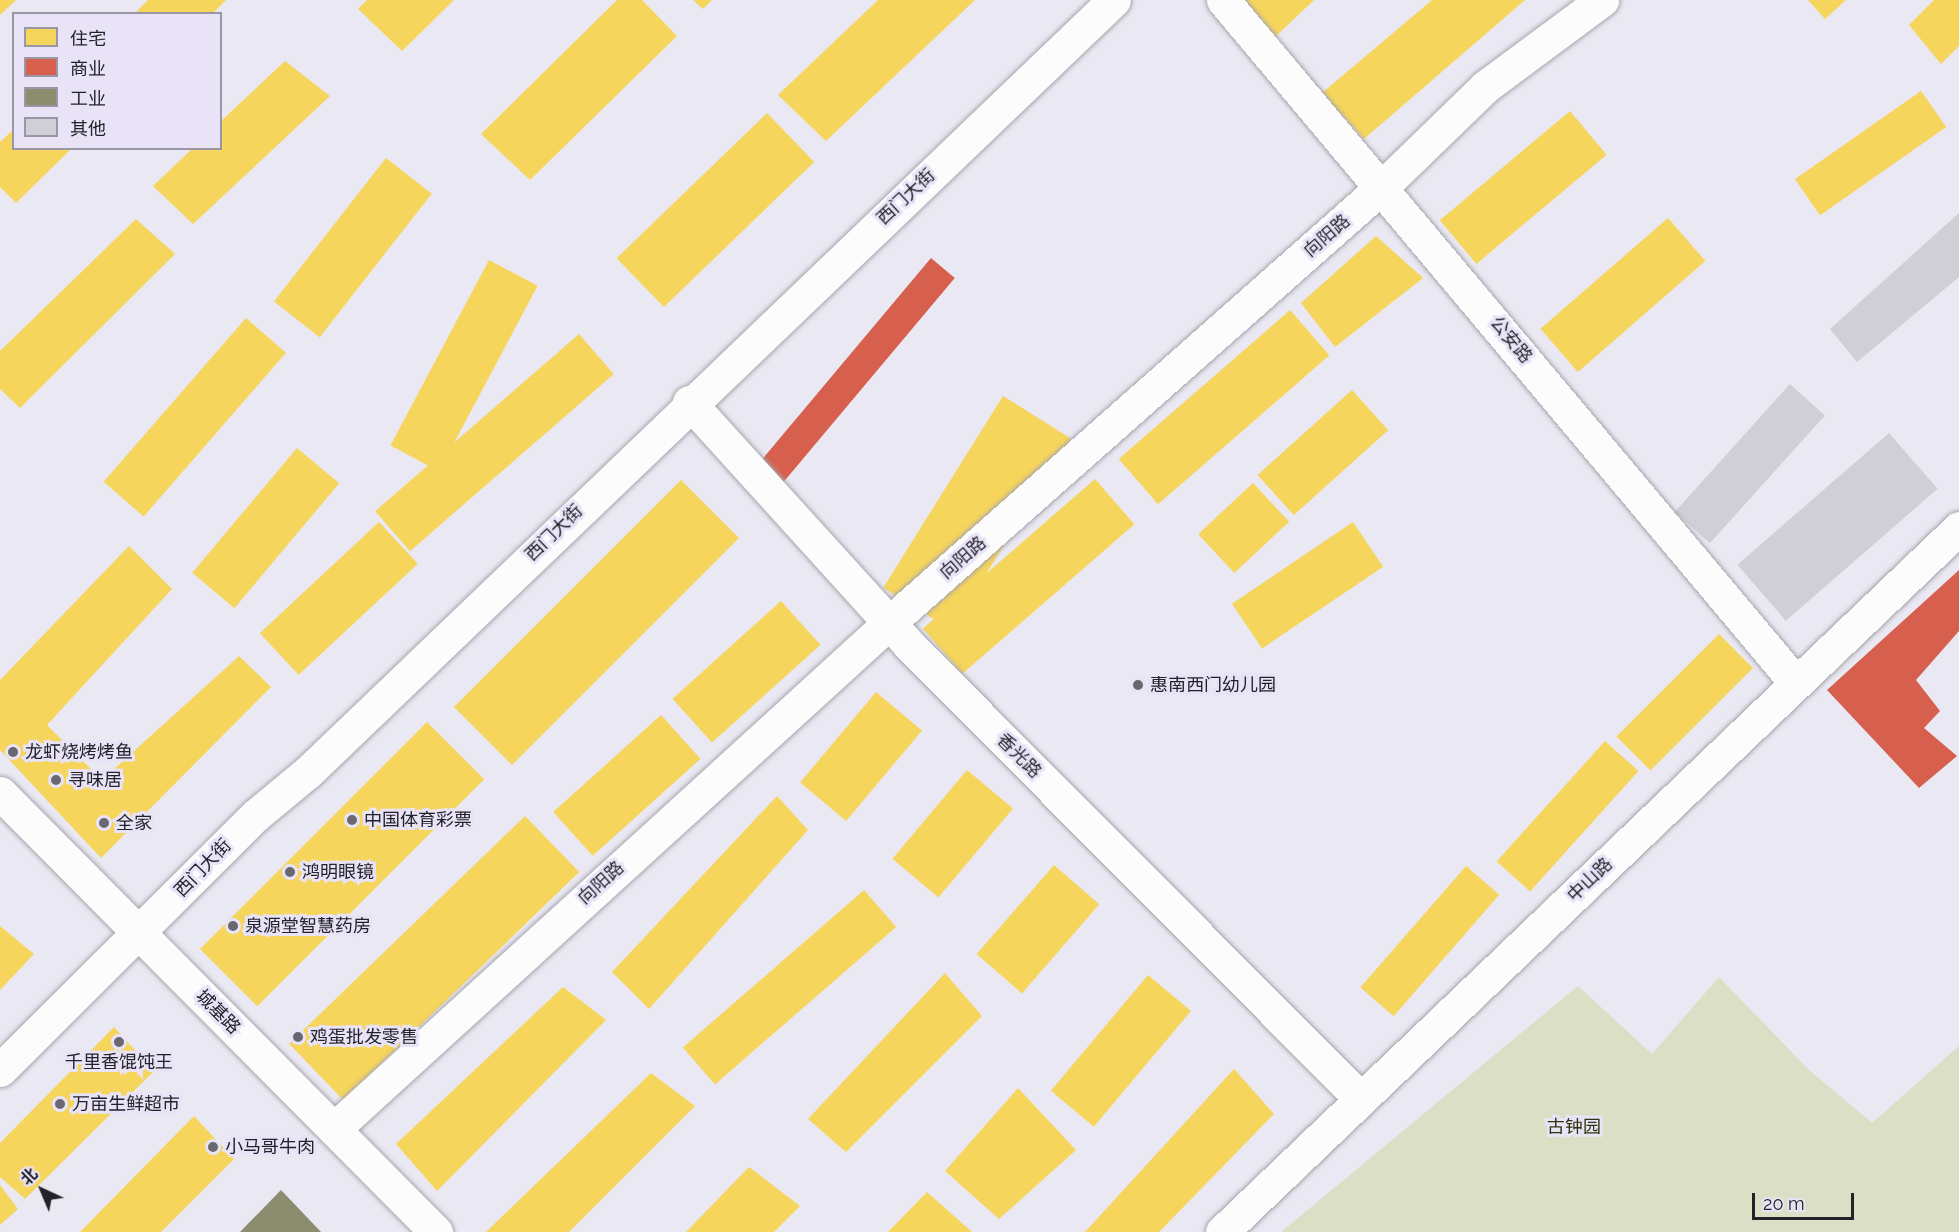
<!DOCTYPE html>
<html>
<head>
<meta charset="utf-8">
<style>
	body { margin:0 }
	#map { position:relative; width:1959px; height:1232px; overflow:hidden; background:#eae8f2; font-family:Raleway,"Noto Sans SC",sans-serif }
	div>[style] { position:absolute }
	.green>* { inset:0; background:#dbdfc5 }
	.homes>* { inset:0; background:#f6d55c; transform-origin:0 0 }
	.shops>* { inset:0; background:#d6604d; transform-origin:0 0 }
	.industry>* { inset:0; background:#8c8c6e }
	.building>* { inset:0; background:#d0ced6; transform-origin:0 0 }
	.roads { filter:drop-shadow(0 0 2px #a7a6ad) drop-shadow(0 0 2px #a7a6ad) }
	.minor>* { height:33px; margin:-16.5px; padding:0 16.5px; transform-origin:16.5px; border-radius:16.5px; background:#fcfcfd }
	.dots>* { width:16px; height:16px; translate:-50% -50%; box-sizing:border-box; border:3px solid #e8e3f7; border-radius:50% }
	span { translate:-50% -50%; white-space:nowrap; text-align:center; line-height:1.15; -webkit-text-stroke:6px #e8e3f7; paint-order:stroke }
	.street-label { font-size:18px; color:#242229 }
	.poi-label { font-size:18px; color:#242229 }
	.left { translate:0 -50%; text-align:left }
	.park-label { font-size:18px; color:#30340d }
	.legend { position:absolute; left:12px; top:12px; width:210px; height:138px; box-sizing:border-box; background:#e8e3f7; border:2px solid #9a96a5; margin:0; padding:8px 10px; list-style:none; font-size:18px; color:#242229 }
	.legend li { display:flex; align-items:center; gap:12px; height:30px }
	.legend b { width:30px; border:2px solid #9a96a5 }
	.north { position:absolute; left:12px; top:1160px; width:60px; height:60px; -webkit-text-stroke:4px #e8e3f7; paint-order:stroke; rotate:316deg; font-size:16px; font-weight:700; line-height:24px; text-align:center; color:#242229 }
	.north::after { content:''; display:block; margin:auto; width:21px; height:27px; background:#242229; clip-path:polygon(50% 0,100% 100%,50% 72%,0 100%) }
	.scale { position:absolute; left:1752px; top:1193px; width:102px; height:27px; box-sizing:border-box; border:3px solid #242229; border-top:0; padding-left:8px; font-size:18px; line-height:21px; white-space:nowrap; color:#242229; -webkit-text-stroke:4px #e8e3f7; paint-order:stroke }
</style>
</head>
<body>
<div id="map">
	<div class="green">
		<div style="clip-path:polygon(1719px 977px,1808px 1069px,1872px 1123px,1959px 1046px,1959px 1232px,1281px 1232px,1578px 986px,1652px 1054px)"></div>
	</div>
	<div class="homes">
		<div style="clip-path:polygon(0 0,16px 0,0 15px)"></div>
		<div style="clip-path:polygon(148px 0,226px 0,212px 14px,134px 14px)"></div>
		<div style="clip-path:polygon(367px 0,454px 0,402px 51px,358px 9px)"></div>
		<div style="clip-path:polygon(617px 0,642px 0,677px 36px,530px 180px,481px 134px)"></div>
		<div style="clip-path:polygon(693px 0,712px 0,703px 9px)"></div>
		<div style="clip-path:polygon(878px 0,975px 0,826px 141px,778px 95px)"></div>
		<div style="clip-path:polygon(1239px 0,1314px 0,1274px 38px)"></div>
		<div style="clip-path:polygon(1432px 0,1525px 0,1364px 139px,1322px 93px)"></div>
		<div style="clip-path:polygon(1808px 0,1846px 0,1825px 19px)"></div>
		<div style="clip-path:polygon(1934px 0,1959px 0,1959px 46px,1941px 64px,1909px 25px)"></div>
		<div style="clip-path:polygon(285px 61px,330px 96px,193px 224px,153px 186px,193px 148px,220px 148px,220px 122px)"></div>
		<div style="left:1921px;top:91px;width:44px;height:154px;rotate:55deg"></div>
		<div style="left:1570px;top:111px;width:57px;height:170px;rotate:50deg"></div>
		<div style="left:767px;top:113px;width:68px;height:209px;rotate:46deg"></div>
		<div style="clip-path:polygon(14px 129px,14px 148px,72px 148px,16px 203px,0 187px,0 142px)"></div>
		<div style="left:386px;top:158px;width:58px;height:182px;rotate:38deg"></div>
		<div style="left:1668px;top:218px;width:57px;height:169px;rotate:49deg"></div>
		<div style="clip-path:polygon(136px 219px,175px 254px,20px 408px,0 389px,0 351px)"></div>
		<div style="clip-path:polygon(1376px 236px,1423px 278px,1335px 347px,1301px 303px)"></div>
		<div style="left:489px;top:260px;width:55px;height:210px;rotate:28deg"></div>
		<div style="left:1290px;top:310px;width:60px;height:227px;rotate:49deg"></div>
		<div style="left:246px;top:318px;width:53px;height:217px;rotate:41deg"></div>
		<div style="left:579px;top:334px;width:53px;height:270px;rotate:49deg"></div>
		<div style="left:1352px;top:390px;width:54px;height:127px;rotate:48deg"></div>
		<div style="left:1003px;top:396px;width:80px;height:226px;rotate:32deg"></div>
		<div style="left:297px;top:448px;width:55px;height:163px;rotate:40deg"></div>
		<div style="left:1095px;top:479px;width:60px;height:228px;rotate:49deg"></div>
		<div style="left:681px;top:480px;width:82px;height:321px;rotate:45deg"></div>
		<div style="left:1253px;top:483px;width:53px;height:75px;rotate:47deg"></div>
		<div style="left:379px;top:522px;width:57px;height:163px;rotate:47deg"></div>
		<div style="left:1353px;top:522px;width:54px;height:146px;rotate:56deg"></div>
		<div style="clip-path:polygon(129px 546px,172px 589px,47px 725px,102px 780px,239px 656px,271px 687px,101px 858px,0 750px,0 680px)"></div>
		<div style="left:781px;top:601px;width:59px;height:146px;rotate:48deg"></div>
		<div style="left:1719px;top:634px;width:48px;height:145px;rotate:45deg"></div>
		<div style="left:876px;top:692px;width:60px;height:118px;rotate:40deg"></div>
		<div style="left:661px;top:715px;width:59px;height:145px;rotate:48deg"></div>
		<div style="left:427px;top:722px;width:81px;height:321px;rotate:45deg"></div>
		<div style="left:1605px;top:741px;width:45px;height:162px;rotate:42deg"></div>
		<div style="left:967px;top:770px;width:60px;height:116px;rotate:40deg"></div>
		<div style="clip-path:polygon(777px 796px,808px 830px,649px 1009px,612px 972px)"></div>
		<div style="left:525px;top:816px;width:78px;height:328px;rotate:46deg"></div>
		<div style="left:1054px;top:865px;width:60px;height:118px;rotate:41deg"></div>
		<div style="left:1466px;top:866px;width:44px;height:161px;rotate:41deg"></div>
		<div style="left:864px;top:890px;width:49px;height:240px;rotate:49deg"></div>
		<div style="clip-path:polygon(0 926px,34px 954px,0 990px)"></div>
		<div style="clip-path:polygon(945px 973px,982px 1016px,846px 1152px,808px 1119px)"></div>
		<div style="left:1148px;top:975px;width:56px;height:151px;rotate:40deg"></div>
		<div style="clip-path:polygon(563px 987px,606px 1020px,437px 1191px,396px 1144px)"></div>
		<div style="clip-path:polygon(114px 1027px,154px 1071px,25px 1199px,0 1177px,0 1143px)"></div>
		<div style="clip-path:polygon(1234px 1069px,1274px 1114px,1159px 1232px,1085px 1232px)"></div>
		<div style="clip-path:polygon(651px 1073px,695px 1106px,569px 1232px,486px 1232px)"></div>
		<div style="clip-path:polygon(1018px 1088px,1076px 1150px,999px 1219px,945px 1171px)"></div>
		<div style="clip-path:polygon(194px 1116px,234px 1159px,161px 1232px,80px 1232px)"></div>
		<div style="clip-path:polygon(749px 1167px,800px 1206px,774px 1232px,686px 1232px)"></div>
		<div style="clip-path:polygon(0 1185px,18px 1209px,0 1225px)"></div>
		<div style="clip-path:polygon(927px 1192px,972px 1232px,888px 1232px)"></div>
	</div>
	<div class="shops">
		<div style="left:931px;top:258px;width:31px;height:267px;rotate:40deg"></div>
		<div style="clip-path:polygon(1959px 570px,1959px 631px,1916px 680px,1940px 711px,1924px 728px,1957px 756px,1919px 788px,1827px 690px)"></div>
	</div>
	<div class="industry">
		<div style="clip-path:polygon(281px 1190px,321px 1232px,240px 1232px)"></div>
	</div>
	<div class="building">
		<div style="clip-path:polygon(1959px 213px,1959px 277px,1857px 362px,1830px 329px)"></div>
		<div style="left:1790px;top:384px;width:47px;height:172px;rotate:42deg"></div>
		<div style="left:1889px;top:433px;width:74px;height:201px;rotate:49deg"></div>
	</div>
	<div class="roads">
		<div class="minor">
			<div style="left:1223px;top:0;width:892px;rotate:50.01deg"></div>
			<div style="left:689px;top:402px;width:328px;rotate:47.8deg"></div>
			<div style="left:909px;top:645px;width:641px;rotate:45.13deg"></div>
			<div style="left:0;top:793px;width:619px;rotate:45.2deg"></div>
			<div style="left:0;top:1070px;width:361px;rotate:-44.9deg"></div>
			<div style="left:256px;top:815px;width:67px;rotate:-39.6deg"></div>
			<div style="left:308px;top:772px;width:1116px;rotate:-43.77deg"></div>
			<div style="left:334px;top:1129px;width:752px;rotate:-42.36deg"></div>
			<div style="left:890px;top:622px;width:658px;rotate:-41.49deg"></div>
			<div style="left:1383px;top:186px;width:142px;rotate:-44.1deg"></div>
			<div style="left:1485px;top:87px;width:146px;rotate:-36.6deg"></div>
			<div style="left:1222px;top:1232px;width:1019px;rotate:-43.69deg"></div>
		</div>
	</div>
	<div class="dots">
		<div style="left:1138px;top:685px;background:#69676f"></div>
		<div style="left:13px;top:752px;background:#69676f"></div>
		<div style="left:56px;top:780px;background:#69676f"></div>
		<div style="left:352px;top:820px;background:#69676f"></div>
		<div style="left:104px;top:823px;background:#69676f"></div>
		<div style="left:290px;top:872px;background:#69676f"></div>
		<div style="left:233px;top:926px;background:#69676f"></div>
		<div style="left:298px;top:1037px;background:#69676f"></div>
		<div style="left:119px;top:1042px;background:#69676f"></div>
		<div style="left:60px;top:1104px;background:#69676f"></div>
		<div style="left:213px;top:1147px;background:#69676f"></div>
	</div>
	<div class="street-label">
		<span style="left:906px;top:197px;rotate:-43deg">西门大街</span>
		<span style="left:1327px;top:236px;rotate:-41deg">向阳路</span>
		<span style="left:1511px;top:340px;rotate:50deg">公安路</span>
		<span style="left:554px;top:533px;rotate:-44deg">西门大街</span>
		<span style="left:963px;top:558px;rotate:-41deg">向阳路</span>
		<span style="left:1019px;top:756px;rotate:45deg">香光路</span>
		<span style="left:203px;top:868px;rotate:-46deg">西门大街</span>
		<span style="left:1590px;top:880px;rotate:-44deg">中山路</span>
		<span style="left:601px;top:883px;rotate:-42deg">向阳路</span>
		<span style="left:218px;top:1012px;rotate:45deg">城基路</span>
	</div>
	<div class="poi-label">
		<span class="left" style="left:1150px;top:685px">惠南西门幼儿园</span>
		<span class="left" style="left:25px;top:752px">龙虾烧烤烤鱼</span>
		<span class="left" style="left:68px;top:780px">寻味居</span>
		<span class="left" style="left:364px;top:820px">中国体育彩票</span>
		<span class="left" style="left:116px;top:823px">全家</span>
		<span class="left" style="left:302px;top:872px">鸿明眼镜</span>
		<span class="left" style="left:245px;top:926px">泉源堂智慧药房</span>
		<span class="left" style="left:310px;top:1037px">鸡蛋批发零售</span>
		<span style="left:119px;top:1062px">千里香馄饨王</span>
		<span class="left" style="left:72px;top:1104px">万亩生鲜超市</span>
		<span class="left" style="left:225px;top:1147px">小马哥牛肉</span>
	</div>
	<div class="park-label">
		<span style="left:1574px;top:1127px">古钟园</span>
	</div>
	<ul class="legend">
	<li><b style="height:16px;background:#f6d55c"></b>住宅</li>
	<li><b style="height:16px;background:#d6604d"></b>商业</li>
	<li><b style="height:16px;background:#8c8c6e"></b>工业</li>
	<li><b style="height:16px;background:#d0ced6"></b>其他</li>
	</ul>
	<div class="north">北</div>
	<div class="scale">20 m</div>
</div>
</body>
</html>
